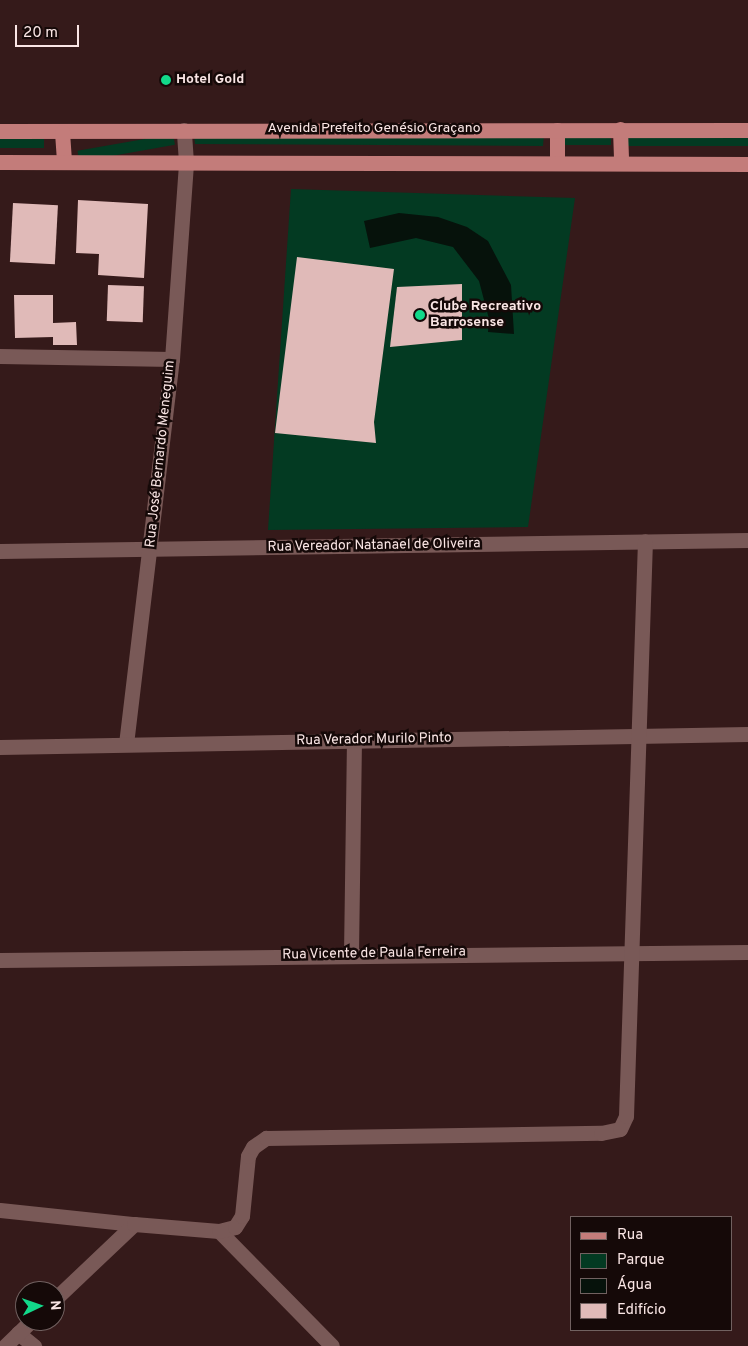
<!DOCTYPE html>
<html>
<head>
<meta charset="utf-8">
<style>
	body { margin:0 }
	#map { position:relative; width:748px; height:1346px; overflow:hidden; background:#351a1a; font-family:Overpass,sans-serif }
	div>[style] { position:absolute }
	.green>* { inset:0; background:#033a22; transform-origin:0 0 }
	.water>* { inset:0; background:#06120b }
	.building>* { inset:0; background:#e0bab8; transform-origin:0 0 }
	.minor>* { height:15px; margin:-7.5px; padding:0 7.5px; transform-origin:7.5px; border-radius:7.5px; background:#795957 }
	.major>* { height:15px; margin:-7.5px; padding:0 7.5px; transform-origin:7.5px; border-radius:7.5px; background:#c37c7a }
	.dots>* { width:14px; height:14px; translate:-50% -50%; box-sizing:border-box; border:2px solid #150908; border-radius:50% }
	span { translate:-50% -50%; white-space:nowrap; text-align:center; line-height:1.15; -webkit-text-stroke:5px #150908; paint-order:stroke }
	.poi-label { font-size:14px; color:#fae6e5; font-weight:700 }
	.left { translate:0 -50%; text-align:left }
	.street-label { font-size:14px; color:#fae6e5 }
	.legend { position:absolute; left:570px; top:1216px; width:162px; height:115px; box-sizing:border-box; background:#150908; border:1px solid #716160; margin:0; padding:6px 9px; list-style:none; font-size:15px; color:#fae6e5 }
	.legend li { display:flex; align-items:center; gap:10px; height:25px }
	.legend b { width:25px; border:1px solid #716160 }
	.north { position:absolute; left:15px; top:1281px; width:50px; height:50px; box-sizing:border-box; background:#150908; border:1px solid #716160; border-radius:50%; rotate:87deg; font-size:14px; font-weight:700; line-height:20px; text-align:center; color:#fae6e5 }
	.north::after { content:''; display:block; margin:auto; width:18px; height:22px; background:#12d98a; clip-path:polygon(50% 0,100% 100%,50% 72%,0 100%) }
	.scale { position:absolute; left:15px; top:25px; width:64px; height:22px; box-sizing:border-box; border:2px solid #fae6e5; border-top:0; padding-left:6px; font-size:15px; line-height:18px; white-space:nowrap; color:#fae6e5; -webkit-text-stroke:4px #150908; paint-order:stroke }
</style>
</head>
<body>
<div id="map">
	<div class="green">
		<div style="left:173px;top:134px;width:11px;height:97px;rotate:80deg"></div>
		<div style="clip-path:polygon(194px 134px,544px 134px,543px 146px,195px 144px)"></div>
		<div style="left:562px;top:134px;width:49px;height:11px"></div>
		<div style="left:628px;top:135px;width:120px;height:11px"></div>
		<div style="left:0;top:138px;width:44px;height:10px"></div>
		<div style="clip-path:polygon(291px 189px,575px 198px,528px 527px,268px 530px)"></div>
	</div>
	<div class="water">
		<div style="clip-path:polygon(399px 213px,438px 217px,467px 227px,488px 241px,511px 285px,514px 334px,488px 332px,489px 319px,479px 281px,453px 247px,416px 238px,370px 248px,364px 221px)"></div>
	</div>
	<div class="building">
		<div style="clip-path:polygon(78px 200px,148px 204px,144px 278px,98px 275px,99px 254px,76px 253px)"></div>
		<div style="left:13px;top:203px;width:45px;height:59px;rotate:3deg"></div>
		<div style="clip-path:polygon(297px 257px,394px 269px,374px 422px,376px 443px,275px 433px)"></div>
		<div style="clip-path:polygon(462px 284px,462px 340px,390px 347px,397px 287px)"></div>
		<div style="left:108px;top:285px;width:36px;height:36px;rotate:2deg"></div>
		<div style="clip-path:polygon(14px 295px,53px 295px,53px 323px,76px 322px,77px 345px,53px 345px,53px 337px,15px 338px)"></div>
	</div>
	<div class="minor">
		<div style="left:0;top:356px;width:172px;rotate:1deg"></div>
		<div style="left:0;top:551px;width:748px;rotate:-0.84deg"></div>
		<div style="left:126px;top:744px;width:388px;rotate:-83.2deg"></div>
		<div style="left:172px;top:359px;width:197px;rotate:-85.9deg"></div>
		<div style="left:186px;top:162px;width:32px;rotate:-94deg"></div>
		<div style="left:0;top:747px;width:748px;rotate:-1deg"></div>
		<div style="left:351px;top:954px;width:213px;rotate:-89.2deg"></div>
		<div style="left:0;top:960px;width:748px;rotate:-0.61deg"></div>
		<div style="left:0;top:1210px;width:135px;rotate:6deg"></div>
		<div style="left:219px;top:1231px;width:161px;rotate:45.5deg"></div>
		<div style="left:55px;top:1299px;width:109px;rotate:-43.5deg"></div>
		<div style="left:134px;top:1224px;width:85px;rotate:4.7deg"></div>
		<div style="left:219px;top:1231px;width:16px;rotate:-14deg"></div>
		<div style="left:235px;top:1227px;width:13px;rotate:-58deg"></div>
		<div style="left:242px;top:1216px;width:60px;rotate:-84.3deg"></div>
		<div style="left:248px;top:1156px;width:10px;rotate:-61deg"></div>
		<div style="left:253px;top:1147px;width:16px;rotate:-35deg"></div>
		<div style="left:266px;top:1138px;width:335px;rotate:-0.9deg"></div>
		<div style="left:601px;top:1133px;width:19px;rotate:-12deg"></div>
		<div style="left:620px;top:1129px;width:14px;rotate:-65deg"></div>
		<div style="left:626px;top:1116px;width:575px;rotate:-88.11deg"></div>
		<div style="left:18px;top:1333px;width:21px;rotate:39deg"></div>
		<div style="left:5px;top:1346px;width:36px;rotate:-44deg"></div>
	</div>
	<div class="major">
		<div style="left:620px;top:129px;width:33px;rotate:88deg"></div>
		<div style="left:557px;top:130px;width:31px;rotate:90deg"></div>
		<div style="left:0;top:131px;width:748px;rotate:-0.08deg"></div>
		<div style="left:62px;top:132px;width:30px;rotate:86deg"></div>
		<div style="left:0;top:162px;width:748px;rotate:0.15deg"></div>
	</div>
	<div class="dots">
		<div style="left:166px;top:80px;background:#12d98a"></div>
		<div style="left:420px;top:315px;background:#12d98a"></div>
	</div>
	<div class="poi-label">
		<span class="left" style="left:176px;top:80px">Hotel Gold</span>
		<span class="left" style="left:430px;top:315px">Clube Recreativo<br>Barrosense</span>
	</div>
	<div class="street-label">
		<span style="left:374px;top:129px">Avenida Prefeito Genésio Graçano</span>
		<span style="left:161px;top:454px;rotate:-84deg">Rua José Bernardo Meneguim</span>
		<span style="left:374px;top:546px;rotate:-1deg">Rua Vereador Natanael de Oliveira</span>
		<span style="left:374px;top:740px;rotate:-1deg">Rua Verador Murilo Pinto</span>
		<span style="left:374px;top:954px;rotate:-1deg">Rua Vicente de Paula Ferreira</span>
	</div>
	<ul class="legend">
	<li><b style="height:6px;background:#c37c7a"></b>Rua</li>
	<li><b style="height:14px;background:#033a22"></b>Parque</li>
	<li><b style="height:14px;background:#06120b"></b>Água</li>
	<li><b style="height:14px;background:#e0bab8"></b>Edifício</li>
	</ul>
	<div class="north">N</div>
	<div class="scale">20 m</div>
</div>
</body>
</html>
